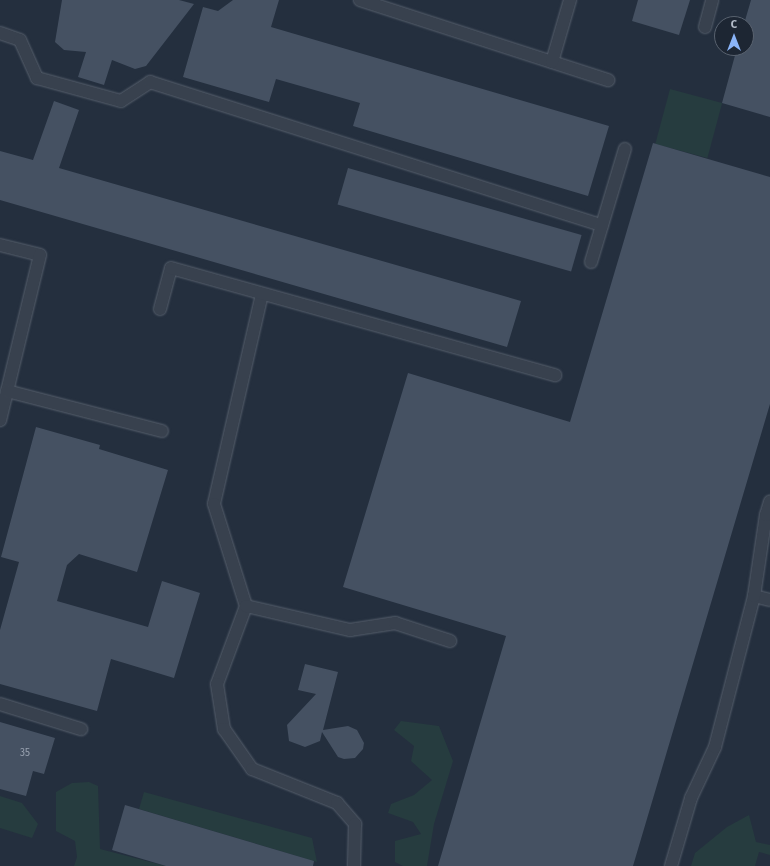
<!DOCTYPE html>
<html>
<head>
<meta charset="utf-8">
<style>
	body { margin:0 }
	#map { position:relative; width:770px; height:866px; overflow:hidden; background:#242f3e; font-family:"Fira Sans",sans-serif }
	div>[style] { position:absolute }
	.green>* { inset:0; background:#263c3f; transform-origin:0 0 }
	.building>* { inset:0; background:#455162; transform-origin:0 0 }
	.roads { filter:drop-shadow(0 0 1px #565f6c) drop-shadow(0 0 1px #565f6c) }
	.service>* { height:12px; margin:-6px; padding:0 6px; transform-origin:6px; border-radius:6px; background:#38414e }
	span { translate:-50% -50%; white-space:nowrap; text-align:center; line-height:1.15; -webkit-text-stroke:3px #1d2633; paint-order:stroke }
	.number-label { font-size:10px; color:#98a1af }
	.number-label span { -webkit-text-stroke-width:0 }
	.north { position:absolute; left:714px; top:16px; width:40px; height:40px; box-sizing:border-box; background:#1d2633; border:1px solid #59626f; border-radius:50%; rotate:0deg; font-size:11px; font-weight:700; line-height:16px; text-align:center; color:#b4bcc9 }
	.north::after { content:''; display:block; margin:auto; width:14px; height:18px; background:#8ab4f8; clip-path:polygon(50% 0,100% 100%,50% 72%,0 100%) }
</style>
</head>
<body>
<div id="map">
	<div class="green">
		<div style="left:670px;top:89px;width:54px;height:57px;rotate:15deg"></div>
		<div style="clip-path:polygon(401px 721px,439px 726px,453px 761px,434px 824px,427px 866px,403px 866px,395px 862px,395px 841px,421px 834px,413px 822px,388px 813px,391px 804px,414px 795px,432px 780px,411px 761px,414px 746px,394px 730px)"></div>
		<div style="clip-path:polygon(89px 782px,98px 786px,100px 849px,166px 866px,74px 866px,77px 857px,75px 841px,56px 831px,56px 792px,72px 783px)"></div>
		<div style="clip-path:polygon(144px 792px,312px 838px,317px 862px,139px 809px)"></div>
		<div style="clip-path:polygon(0 796px,22px 803px,38px 824px,32px 838px,0 828px)"></div>
		<div style="clip-path:polygon(749px 815px,756px 842px,770px 845px,770px 855px,759px 852px,755px 866px,691px 866px,695px 853px,727px 827px)"></div>
	</div>
	<div class="building">
		<div style="clip-path:polygon(62px 0,179px 0,194px 4px,146px 66px,135px 69px,112px 60px,104px 85px,78px 77px,86px 52px,64px 50px,55px 42px)"></div>
		<div style="clip-path:polygon(233px 0,279px 0,271px 27px,609px 126px,588px 196px,353px 126px,360px 103px,276px 79px,269px 102px,183px 77px,203px 7px,218px 11px)"></div>
		<div style="clip-path:polygon(638px 0,690px 0,679px 35px,632px 21px)"></div>
		<div style="clip-path:polygon(751px 0,770px 0,770px 117px,722px 103px,737px 48px,746px 48px,744px 24px)"></div>
		<div style="clip-path:polygon(54px 101px,79px 110px,59px 168px,521px 301px,507px 347px,0 200px,0 151px,33px 160px)"></div>
		<div style="clip-path:polygon(653px 143px,770px 177px,770px 404px,633px 866px,438px 866px,506px 636px,343px 587px,408px 373px,570px 422px)"></div>
		<div style="left:348px;top:168px;width:243px;height:38px;rotate:16deg"></div>
		<div style="clip-path:polygon(36px 427px,100px 445px,99px 449px,168px 470px,137px 572px,79px 554px,67px 565px,57px 601px,148px 627px,162px 581px,200px 593px,174px 678px,111px 659px,97px 711px,0 684px,0 630px,19px 562px,1px 557px)"></div>
		<div style="clip-path:polygon(305px 664px,338px 672px,323px 730px,348px 726px,357px 730px,364px 743px,363px 749px,355px 758px,344px 759px,338px 757px,322px 732px,320px 741px,305px 747px,289px 741px,287px 725px,316px 694px,298px 690px)"></div>
		<div style="clip-path:polygon(0 722px,55px 738px,44px 774px,33px 771px,26px 796px,0 789px)"></div>
		<div style="clip-path:polygon(125px 805px,314px 861px,313px 866px,166px 866px,112px 850px)"></div>
	</div>
	<div class="roads">
		<div class="service">
			<div style="left:360px;top:0;width:261px;rotate:17.9deg"></div>
			<div style="left:705px;top:27px;width:28px;rotate:-75deg"></div>
			<div style="left:0;top:33px;width:21px;rotate:19deg"></div>
			<div style="left:20px;top:40px;width:42px;rotate:65.9deg"></div>
			<div style="left:37px;top:78px;width:87px;rotate:15.3deg"></div>
			<div style="left:121px;top:101px;width:35px;rotate:-33deg"></div>
			<div style="left:150px;top:82px;width:474px;rotate:17.6deg"></div>
			<div style="left:552px;top:62px;width:65px;rotate:-73.8deg"></div>
			<div style="left:0;top:245px;width:41px;rotate:14deg"></div>
			<div style="left:40px;top:255px;width:170px;rotate:103.6deg"></div>
			<div style="left:591px;top:262px;width:118px;rotate:-73.3deg"></div>
			<div style="left:262px;top:294px;width:215px;rotate:102.9deg"></div>
			<div style="left:214px;top:504px;width:107px;rotate:72.6deg"></div>
			<div style="left:246px;top:606px;width:83px;rotate:110.4deg"></div>
			<div style="left:217px;top:684px;width:46px;rotate:81.2deg"></div>
			<div style="left:224px;top:729px;width:49px;rotate:55deg"></div>
			<div style="left:252px;top:769px;width:92px;rotate:21.8deg"></div>
			<div style="left:337px;top:803px;width:28px;rotate:49deg"></div>
			<div style="left:355px;top:824px;width:42px;rotate:91.4deg"></div>
			<div style="left:160px;top:309px;width:42px;rotate:-75deg"></div>
			<div style="left:171px;top:268px;width:399px;rotate:15.6deg"></div>
			<div style="left:7px;top:391px;width:160px;rotate:14.5deg"></div>
			<div style="left:754px;top:596px;width:16px;rotate:14deg"></div>
			<div style="left:246px;top:606px;width:107px;rotate:13deg"></div>
			<div style="left:350px;top:630px;width:46px;rotate:-8.8deg"></div>
			<div style="left:395px;top:623px;width:58px;rotate:18.1deg"></div>
			<div style="left:0;top:704px;width:85px;rotate:17.2deg"></div>
			<div style="left:671px;top:866px;width:71px;rotate:-73.6deg"></div>
			<div style="left:691px;top:798px;width:56px;rotate:-64.8deg"></div>
			<div style="left:715px;top:747px;width:156px;rotate:-75.5deg"></div>
			<div style="left:754px;top:596px;width:82px;rotate:-81.6deg"></div>
			<div style="left:766px;top:515px;width:14px;rotate:-73deg"></div>
		</div>
	</div>
	<div class="number-label">
		<span style="left:25px;top:754px">35</span>
	</div>
	<div class="north">С</div>
</div>
</body>
</html>
